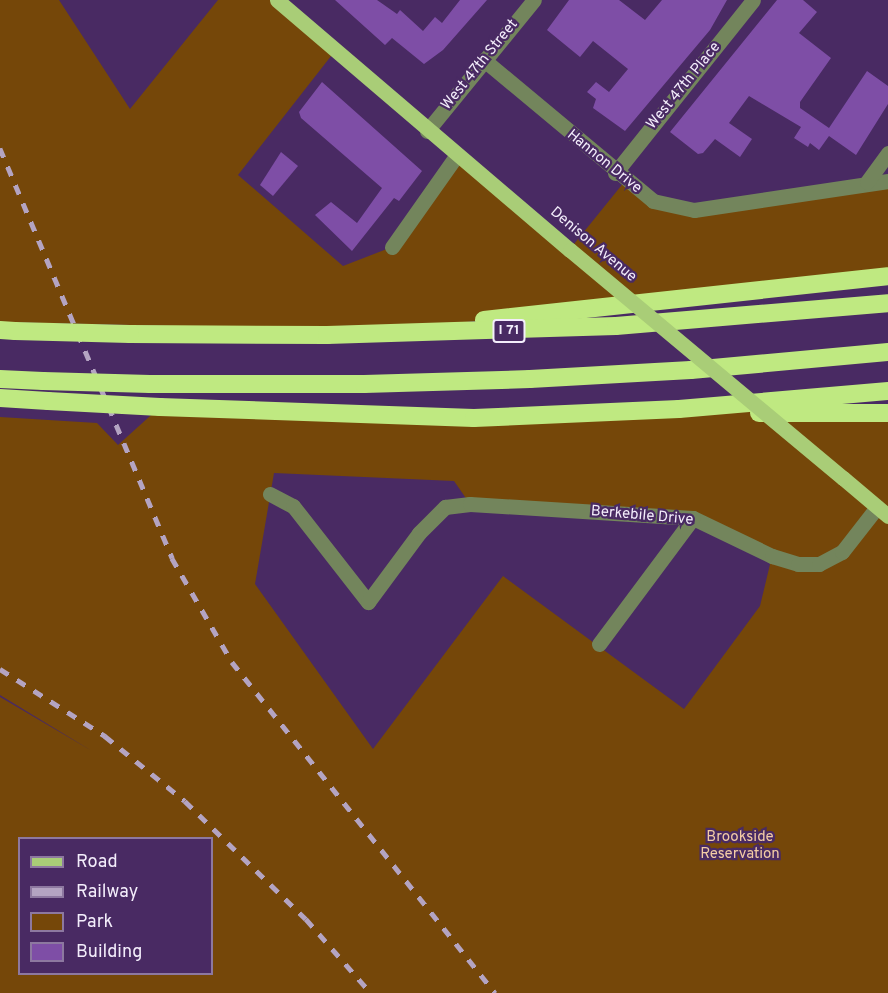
<!DOCTYPE html>
<html>
<head>
<meta charset="utf-8">
<style>
	body { margin:0 }
	#map { position:relative; width:888px; height:993px; overflow:hidden; background:#492a63; font-family:Overpass,sans-serif }
	div>[style] { position:absolute }
	.green>* { inset:0; background:#754709 }
	.building>* { inset:0; background:#7e4ea6 }
	.minor>* { height:15px; margin:-7.5px; padding:0 7.5px; transform-origin:7.5px; border-radius:7.5px; background:#73855c }
	.major>* { height:15px; margin:-7.5px; padding:0 7.5px; transform-origin:7.5px; border-radius:7.5px; background:#a9cd77 }
	.highway>* { height:18px; margin:-9px; padding:0 9px; transform-origin:9px; border-radius:9px; background:#bfe981 }
	.rail>* { height:4.5px; margin-top:-2.25px; transform-origin:0; background:repeating-linear-gradient(90deg,#b4a4c2 0 10px,transparent 0 20px) }
	.major-bridge>* { height:15px; margin:-7.5px; padding:0 7.5px; transform-origin:7.5px; border-radius:7.5px; background:#a9cd77 }
	.highway-bridge>* { height:18px; margin:-9px; padding:0 9px; transform-origin:9px; border-radius:9px; background:#bfe981 }
	span { translate:-50% -50%; white-space:nowrap; text-align:center; line-height:1.15; -webkit-text-stroke:4.5px #492a63; paint-order:stroke }
	.shield-label span { padding:2px 4px; background:#492a63; border:2px solid; border-radius:4px; -webkit-text-stroke-width:0 }
	.shield-label { font-size:14px; color:#f3edfb; font-weight:700 }
	.street-label { font-size:15px; color:#f3edfb }
	.park-label { font-size:15px; color:#f3cca5 }
	.legend { position:absolute; left:18px; top:837px; width:195px; height:138px; box-sizing:border-box; background:#492a63; border:2px solid #8d78a0; margin:0; padding:8px 10px; list-style:none; font-size:18px; color:#f3edfb }
	.legend li { display:flex; align-items:center; gap:12px; height:30px }
	.legend b { width:30px; border:2px solid #8d78a0 }
</style>
</head>
<body>
<div id="map">
	<div class="green">
		<div style="clip-path:polygon(0 0,59px 0,130px 109px,218px 0,277px 0,335px 51px,238px 175px,343px 266px,392px 247px,457px 155px,570px 249px,625px 181px,674px 207px,888px 181px,888px 276px,439px 325px,218px 327px,0 322px)"></div>
		<div style="clip-path:polygon(evenodd,160px 407px,314px 414px,679px 409px,888px 413px,888px 993px,0 993px,0 697px,92px 751px,0 695px,0 417px,97px 423px,118px 445px,160px 407px,274px 473px,454px 481px,470px 504px,693px 518px,772px 556px,760px 606px,684px 709px,503px 576px,373px 749px,255px 584px,274px 473px,160px 407px,20px 838px,212px 838px,212px 974px,20px 974px,20px 838px)"></div>
	</div>
	<div class="building">
		<div style="clip-path:polygon(335px 0,377px 0,397px 14px,400px 10px,423px 31px,435px 17px,442px 23px,460px 0,487px 0,443px 50px,424px 64px,392px 38px,385px 45px)"></div>
		<div style="clip-path:polygon(569px 0,619px 0,645px 20px,662px 0,727px 0,710px 30px,625px 131px,593px 108px,596px 99px,587px 92px,596px 82px,609px 92px,628px 69px,593px 41px,580px 57px,547px 30px)"></div>
		<div style="clip-path:polygon(777px 0,803px 0,817px 12px,799px 33px,831px 58px,800px 102px,800px 108px,829px 128px,867px 71px,888px 86px,888px 104px,856px 155px,829px 136px,819px 150px,810px 143px,808px 147px,794px 138px,801px 127px,749px 96px,729px 123px,752px 139px,740px 157px,715px 139px,703px 153px,698px 154px,670px 132px)"></div>
		<div style="clip-path:polygon(322px 82px,422px 171px,399px 201px,394px 198px,352px 251px,315px 215px,331px 202px,357px 223px,382px 188px,301px 118px,299px 112px)"></div>
		<div style="clip-path:polygon(281px 152px,298px 166px,273px 196px,260px 185px)"></div>
	</div>
	<div class="minor">
		<div style="left:484px;top:60px;width:220px;rotate:39.8deg"></div>
		<div style="left:653px;top:201px;width:42px;rotate:12.4deg"></div>
		<div style="left:694px;top:210px;width:196px;rotate:-8.5deg"></div>
		<div style="left:427px;top:131px;width:169px;rotate:-50.8deg"></div>
		<div style="left:615px;top:173px;width:221px;rotate:-51.4deg"></div>
		<div style="left:867px;top:182px;width:36px;rotate:-54deg"></div>
		<div style="left:392px;top:247px;width:113px;rotate:-54.8deg"></div>
		<div style="left:270px;top:494px;width:26px;rotate:28deg"></div>
		<div style="left:293px;top:506px;width:122px;rotate:52deg"></div>
		<div style="left:368px;top:602px;width:86px;rotate:-53.5deg"></div>
		<div style="left:419px;top:533px;width:37px;rotate:-45deg"></div>
		<div style="left:445px;top:507px;width:25px;rotate:-7deg"></div>
		<div style="left:470px;top:504px;width:223px;rotate:3.6deg"></div>
		<div style="left:693px;top:518px;width:88px;rotate:25.7deg"></div>
		<div style="left:772px;top:556px;width:27px;rotate:17deg"></div>
		<div style="left:798px;top:564px;width:21px"></div>
		<div style="left:819px;top:564px;width:26px;rotate:-28deg"></div>
		<div style="left:842px;top:552px;width:57px;rotate:-52.1deg"></div>
		<div style="left:599px;top:644px;width:157px;rotate:-53.3deg"></div>
	</div>
	<div class="major">
		<div style="left:277px;top:0;width:385px;rotate:40.5deg"></div>
		<div style="left:843px;top:478px;width:59px;rotate:40.2deg"></div>
	</div>
	<div class="highway">
		<div style="left:484px;top:320px;width:406px;rotate:-6.2deg"></div>
		<div style="left:0;top:330px;width:15px;rotate:4deg"></div>
		<div style="left:130px;top:334px;width:197px;rotate:0.3deg"></div>
		<div style="left:327px;top:335px;width:289px;rotate:-1.8deg"></div>
		<div style="left:616px;top:326px;width:273px;rotate:-4.8deg"></div>
		<div style="left:0;top:379px;width:43px;rotate:2.7deg"></div>
		<div style="left:150px;top:384px;width:214px"></div>
		<div style="left:364px;top:384px;width:166px;rotate:-1.7deg"></div>
		<div style="left:530px;top:379px;width:161px;rotate:-3.2deg"></div>
		<div style="left:691px;top:370px;width:198px;rotate:-5.2deg"></div>
		<div style="left:0;top:398px;width:48px;rotate:3.6deg"></div>
		<div style="left:160px;top:407px;width:314px;rotate:2deg"></div>
		<div style="left:474px;top:418px;width:205px;rotate:-2.5deg"></div>
		<div style="left:679px;top:409px;width:210px;rotate:-4.9deg"></div>
		<div style="left:759px;top:413px;width:129px"></div>
	</div>
	<div class="rail">
		<div style="left:0;top:148px;width:445px;rotate:67.2deg"></div>
		<div style="left:172px;top:558px;width:120px;rotate:60deg"></div>
		<div style="left:232px;top:662px;width:423px;rotate:51.5deg"></div>
		<div style="left:0;top:669px;width:125px;rotate:32.5deg"></div>
		<div style="left:105px;top:736px;width:103px;rotate:39.1deg"></div>
		<div style="left:185px;top:801px;width:169px;rotate:44.3deg"></div>
		<div style="left:306px;top:919px;width:98px;rotate:48.7deg"></div>
	</div>
	<div class="major-bridge">
		<div style="left:570px;top:250px;width:356px;rotate:39.9deg"></div>
	</div>
	<div class="highway-bridge">
		<div style="left:15px;top:331px;width:115px;rotate:1.5deg"></div>
		<div style="left:43px;top:381px;width:107px;rotate:1.6deg"></div>
		<div style="left:48px;top:401px;width:112px;rotate:3.1deg"></div>
	</div>
	<div class="shield-label">
		<span style="left:509px;top:331px">I 71</span>
	</div>
	<div class="street-label">
		<span style="left:480px;top:65px;rotate:-51deg">West 47th Street</span>
		<span style="left:684px;top:86px;rotate:-51deg">West 47th Place</span>
		<span style="left:604px;top:162px;rotate:39deg">Hannon Drive</span>
		<span style="left:593px;top:245px;rotate:40deg">Denison Avenue</span>
		<span style="left:642px;top:516px;rotate:5deg">Berkebile Drive</span>
	</div>
	<div class="park-label">
		<span style="left:740px;top:846px">Brookside<br>Reservation</span>
	</div>
	<ul class="legend">
	<li><b style="height:8px;background:#a9cd77"></b>Road</li>
	<li><b style="height:8px;background:#b4a4c2"></b>Railway</li>
	<li><b style="height:16px;background:#754709"></b>Park</li>
	<li><b style="height:16px;background:#7e4ea6"></b>Building</li>
	</ul>
</div>
</body>
</html>
